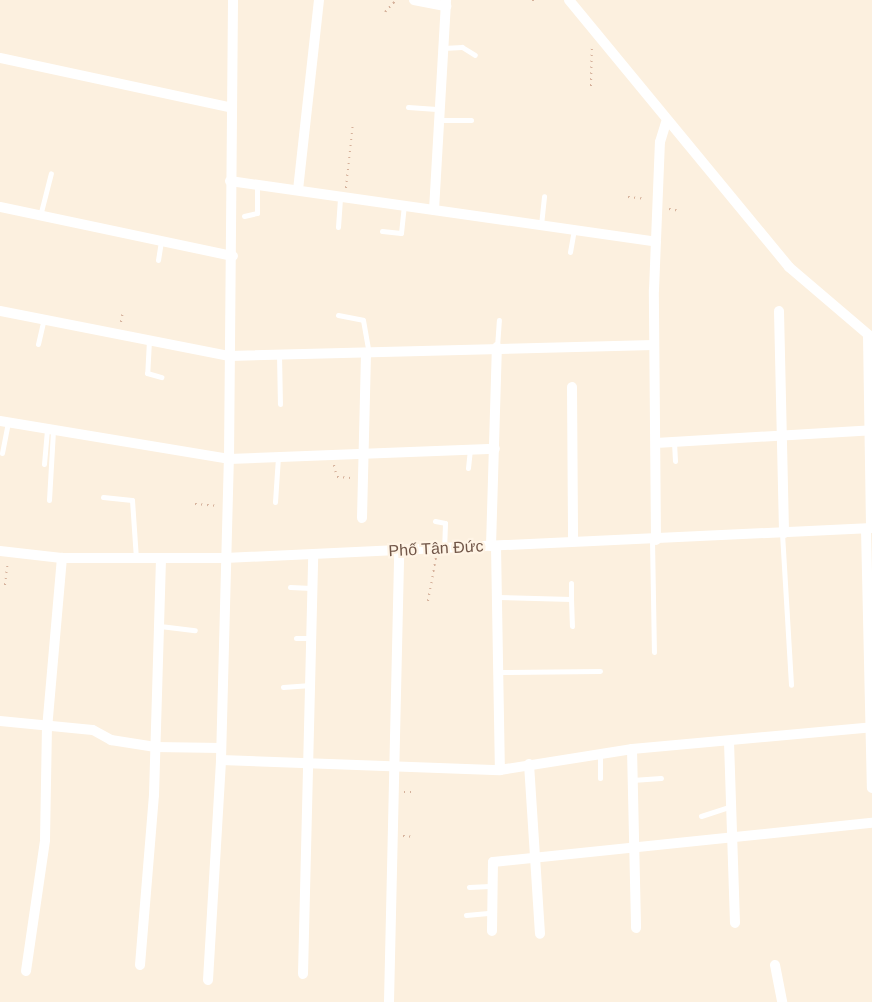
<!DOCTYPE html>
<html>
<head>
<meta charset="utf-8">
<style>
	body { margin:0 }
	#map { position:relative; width:872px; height:1002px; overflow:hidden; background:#fcf0df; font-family:Arial,sans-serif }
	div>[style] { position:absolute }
	.path>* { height:2px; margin-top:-1px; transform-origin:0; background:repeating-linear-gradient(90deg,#d5b19b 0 1.5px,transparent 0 6px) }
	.lane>* { height:5px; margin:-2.5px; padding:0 2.5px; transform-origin:2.5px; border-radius:2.5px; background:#fff }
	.street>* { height:10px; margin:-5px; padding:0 5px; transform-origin:5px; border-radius:5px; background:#fff }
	span { translate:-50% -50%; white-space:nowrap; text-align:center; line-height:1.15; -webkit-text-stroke:4.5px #fff4e5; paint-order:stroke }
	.street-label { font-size:16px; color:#715648 }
</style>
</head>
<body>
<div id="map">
	<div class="path">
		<div style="left:533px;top:1px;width:1px;rotate:-90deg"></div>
		<div style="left:385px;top:12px;width:16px;rotate:-47deg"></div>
		<div style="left:591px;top:86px;width:42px;rotate:-88.6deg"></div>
		<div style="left:346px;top:188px;width:65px;rotate:-83.9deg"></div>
		<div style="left:628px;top:197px;width:18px;rotate:6deg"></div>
		<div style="left:669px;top:209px;width:11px;rotate:10deg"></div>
		<div style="left:121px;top:322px;width:10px;rotate:-79deg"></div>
		<div style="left:334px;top:465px;width:12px;rotate:76deg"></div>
		<div style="left:337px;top:477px;width:14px;rotate:4deg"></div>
		<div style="left:195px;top:504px;width:23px;rotate:5deg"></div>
		<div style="left:5px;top:585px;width:24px;rotate:-83deg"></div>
		<div style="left:428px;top:601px;width:45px;rotate:-79.7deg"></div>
		<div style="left:404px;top:792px;width:10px"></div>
		<div style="left:403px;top:836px;width:11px;rotate:5deg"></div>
	</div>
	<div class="lane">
		<div style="left:443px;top:48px;width:19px;rotate:-3deg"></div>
		<div style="left:462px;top:47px;width:15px;rotate:32deg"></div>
		<div style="left:408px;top:107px;width:32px;rotate:4deg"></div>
		<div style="left:440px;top:120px;width:31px"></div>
		<div style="left:40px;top:216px;width:44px;rotate:-75.7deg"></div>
		<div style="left:244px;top:216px;width:13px;rotate:-13deg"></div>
		<div style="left:257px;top:213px;width:29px;rotate:-90deg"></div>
		<div style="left:541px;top:225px;width:29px;rotate:-84deg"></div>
		<div style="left:338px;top:227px;width:30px;rotate:-86deg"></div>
		<div style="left:382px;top:231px;width:19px;rotate:6deg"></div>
		<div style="left:401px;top:233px;width:27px;rotate:-84deg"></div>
		<div style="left:570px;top:252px;width:22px;rotate:-80deg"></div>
		<div style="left:158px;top:260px;width:19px;rotate:-81deg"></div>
		<div style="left:338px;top:315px;width:25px;rotate:11deg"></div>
		<div style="left:363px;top:320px;width:34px;rotate:80deg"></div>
		<div style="left:149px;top:340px;width:33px;rotate:93deg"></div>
		<div style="left:147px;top:373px;width:15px;rotate:16deg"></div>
		<div style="left:38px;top:344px;width:26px;rotate:-77deg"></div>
		<div style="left:497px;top:347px;width:27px;rotate:-86deg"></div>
		<div style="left:279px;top:354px;width:50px;rotate:88.9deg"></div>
		<div style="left:674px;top:442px;width:19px;rotate:87deg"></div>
		<div style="left:2px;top:453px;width:31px;rotate:-79deg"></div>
		<div style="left:44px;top:464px;width:34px;rotate:-85deg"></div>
		<div style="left:468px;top:468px;width:18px;rotate:-84deg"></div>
		<div style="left:103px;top:497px;width:29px;rotate:6deg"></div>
		<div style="left:132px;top:500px;width:58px;rotate:86.1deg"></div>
		<div style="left:49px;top:500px;width:69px;rotate:-86.7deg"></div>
		<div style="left:275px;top:502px;width:45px;rotate:-86.2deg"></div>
		<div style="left:435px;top:521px;width:10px;rotate:11deg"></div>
		<div style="left:445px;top:523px;width:25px;rotate:92deg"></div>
		<div style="left:782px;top:533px;width:152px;rotate:86.6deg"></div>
		<div style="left:652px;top:540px;width:112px;rotate:89deg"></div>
		<div style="left:571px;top:583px;width:16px;rotate:90deg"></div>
		<div style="left:290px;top:587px;width:21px;rotate:3deg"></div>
		<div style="left:497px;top:597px;width:74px;rotate:1.5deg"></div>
		<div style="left:571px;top:599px;width:27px;rotate:88deg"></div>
		<div style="left:160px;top:626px;width:35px;rotate:7deg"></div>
		<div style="left:296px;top:638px;width:15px"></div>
		<div style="left:498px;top:672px;width:102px;rotate:-0.6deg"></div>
		<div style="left:283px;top:687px;width:28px;rotate:-4deg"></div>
		<div style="left:600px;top:754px;width:24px;rotate:90deg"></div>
		<div style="left:632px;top:780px;width:29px;rotate:-4deg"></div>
		<div style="left:701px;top:816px;width:32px;rotate:-18deg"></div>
		<div style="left:469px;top:887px;width:21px;rotate:-3deg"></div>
		<div style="left:466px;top:915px;width:25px;rotate:-5deg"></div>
	</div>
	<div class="street">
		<div style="left:414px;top:0;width:33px;rotate:11deg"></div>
		<div style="left:569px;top:0;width:346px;rotate:50.5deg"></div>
		<div style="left:789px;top:267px;width:109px;rotate:40.5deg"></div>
		<div style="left:0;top:58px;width:233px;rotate:12.1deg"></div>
		<div style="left:230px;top:181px;width:430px;rotate:8.1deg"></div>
		<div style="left:298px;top:190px;width:191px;rotate:-83.7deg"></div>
		<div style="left:0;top:207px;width:238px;rotate:11.9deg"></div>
		<div style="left:434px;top:210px;width:210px;rotate:-86.7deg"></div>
		<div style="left:0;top:311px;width:234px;rotate:11.1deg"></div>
		<div style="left:230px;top:356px;width:424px;rotate:-1.5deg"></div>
		<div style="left:779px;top:311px;width:222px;rotate:88.7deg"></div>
		<div style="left:868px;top:335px;width:193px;rotate:89.1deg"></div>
		<div style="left:572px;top:387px;width:154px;rotate:89.6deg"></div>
		<div style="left:0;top:421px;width:232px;rotate:9.4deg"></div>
		<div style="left:229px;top:459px;width:266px;rotate:-2.2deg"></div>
		<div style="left:656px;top:443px;width:216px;rotate:-3.4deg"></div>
		<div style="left:362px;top:518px;width:165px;rotate:-88.6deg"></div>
		<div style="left:866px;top:529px;width:259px;rotate:88.7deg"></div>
		<div style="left:656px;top:540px;width:250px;rotate:-90.5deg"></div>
		<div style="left:654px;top:290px;width:148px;rotate:-87.7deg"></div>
		<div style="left:660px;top:142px;width:21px;rotate:-73deg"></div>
		<div style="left:491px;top:546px;width:199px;rotate:-88.3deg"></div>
		<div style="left:496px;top:546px;width:224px;rotate:89deg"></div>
		<div style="left:0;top:551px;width:62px;rotate:6.4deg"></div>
		<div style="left:62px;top:558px;width:163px"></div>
		<div style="left:225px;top:558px;width:648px;rotate:-2.65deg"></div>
		<div style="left:0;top:721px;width:93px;rotate:5.5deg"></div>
		<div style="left:93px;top:730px;width:21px;rotate:29deg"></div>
		<div style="left:111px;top:740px;width:45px;rotate:9deg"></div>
		<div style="left:155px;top:747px;width:66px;rotate:0.9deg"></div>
		<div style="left:729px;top:742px;width:181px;rotate:88.1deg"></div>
		<div style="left:632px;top:749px;width:179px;rotate:88.7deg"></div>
		<div style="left:221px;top:760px;width:279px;rotate:2.1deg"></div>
		<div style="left:500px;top:770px;width:134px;rotate:-9deg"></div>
		<div style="left:632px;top:749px;width:241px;rotate:-5.2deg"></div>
		<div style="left:529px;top:764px;width:170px;rotate:86.3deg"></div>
		<div style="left:492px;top:931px;width:69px;rotate:-89.2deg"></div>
		<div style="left:493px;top:862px;width:381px;rotate:-5.9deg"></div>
		<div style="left:140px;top:965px;width:171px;rotate:-85.3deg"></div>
		<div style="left:154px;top:795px;width:237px;rotate:-88.3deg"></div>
		<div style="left:775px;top:965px;width:38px;rotate:79deg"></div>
		<div style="left:26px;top:971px;width:132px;rotate:-81.7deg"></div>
		<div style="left:45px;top:840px;width:111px;rotate:-89deg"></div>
		<div style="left:47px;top:729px;width:172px;rotate:-85deg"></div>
		<div style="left:303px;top:974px;width:419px;rotate:-88.6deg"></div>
		<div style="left:208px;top:980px;width:220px;rotate:-86.6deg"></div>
		<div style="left:221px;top:760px;width:301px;rotate:-88.5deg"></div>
		<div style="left:229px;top:459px;width:459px;rotate:-89.5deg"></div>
		<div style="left:389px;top:1002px;width:451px;rotate:-88.7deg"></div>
	</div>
	<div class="street-label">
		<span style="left:436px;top:549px;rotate:-3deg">Phố Tân Đức</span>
	</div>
</div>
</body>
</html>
